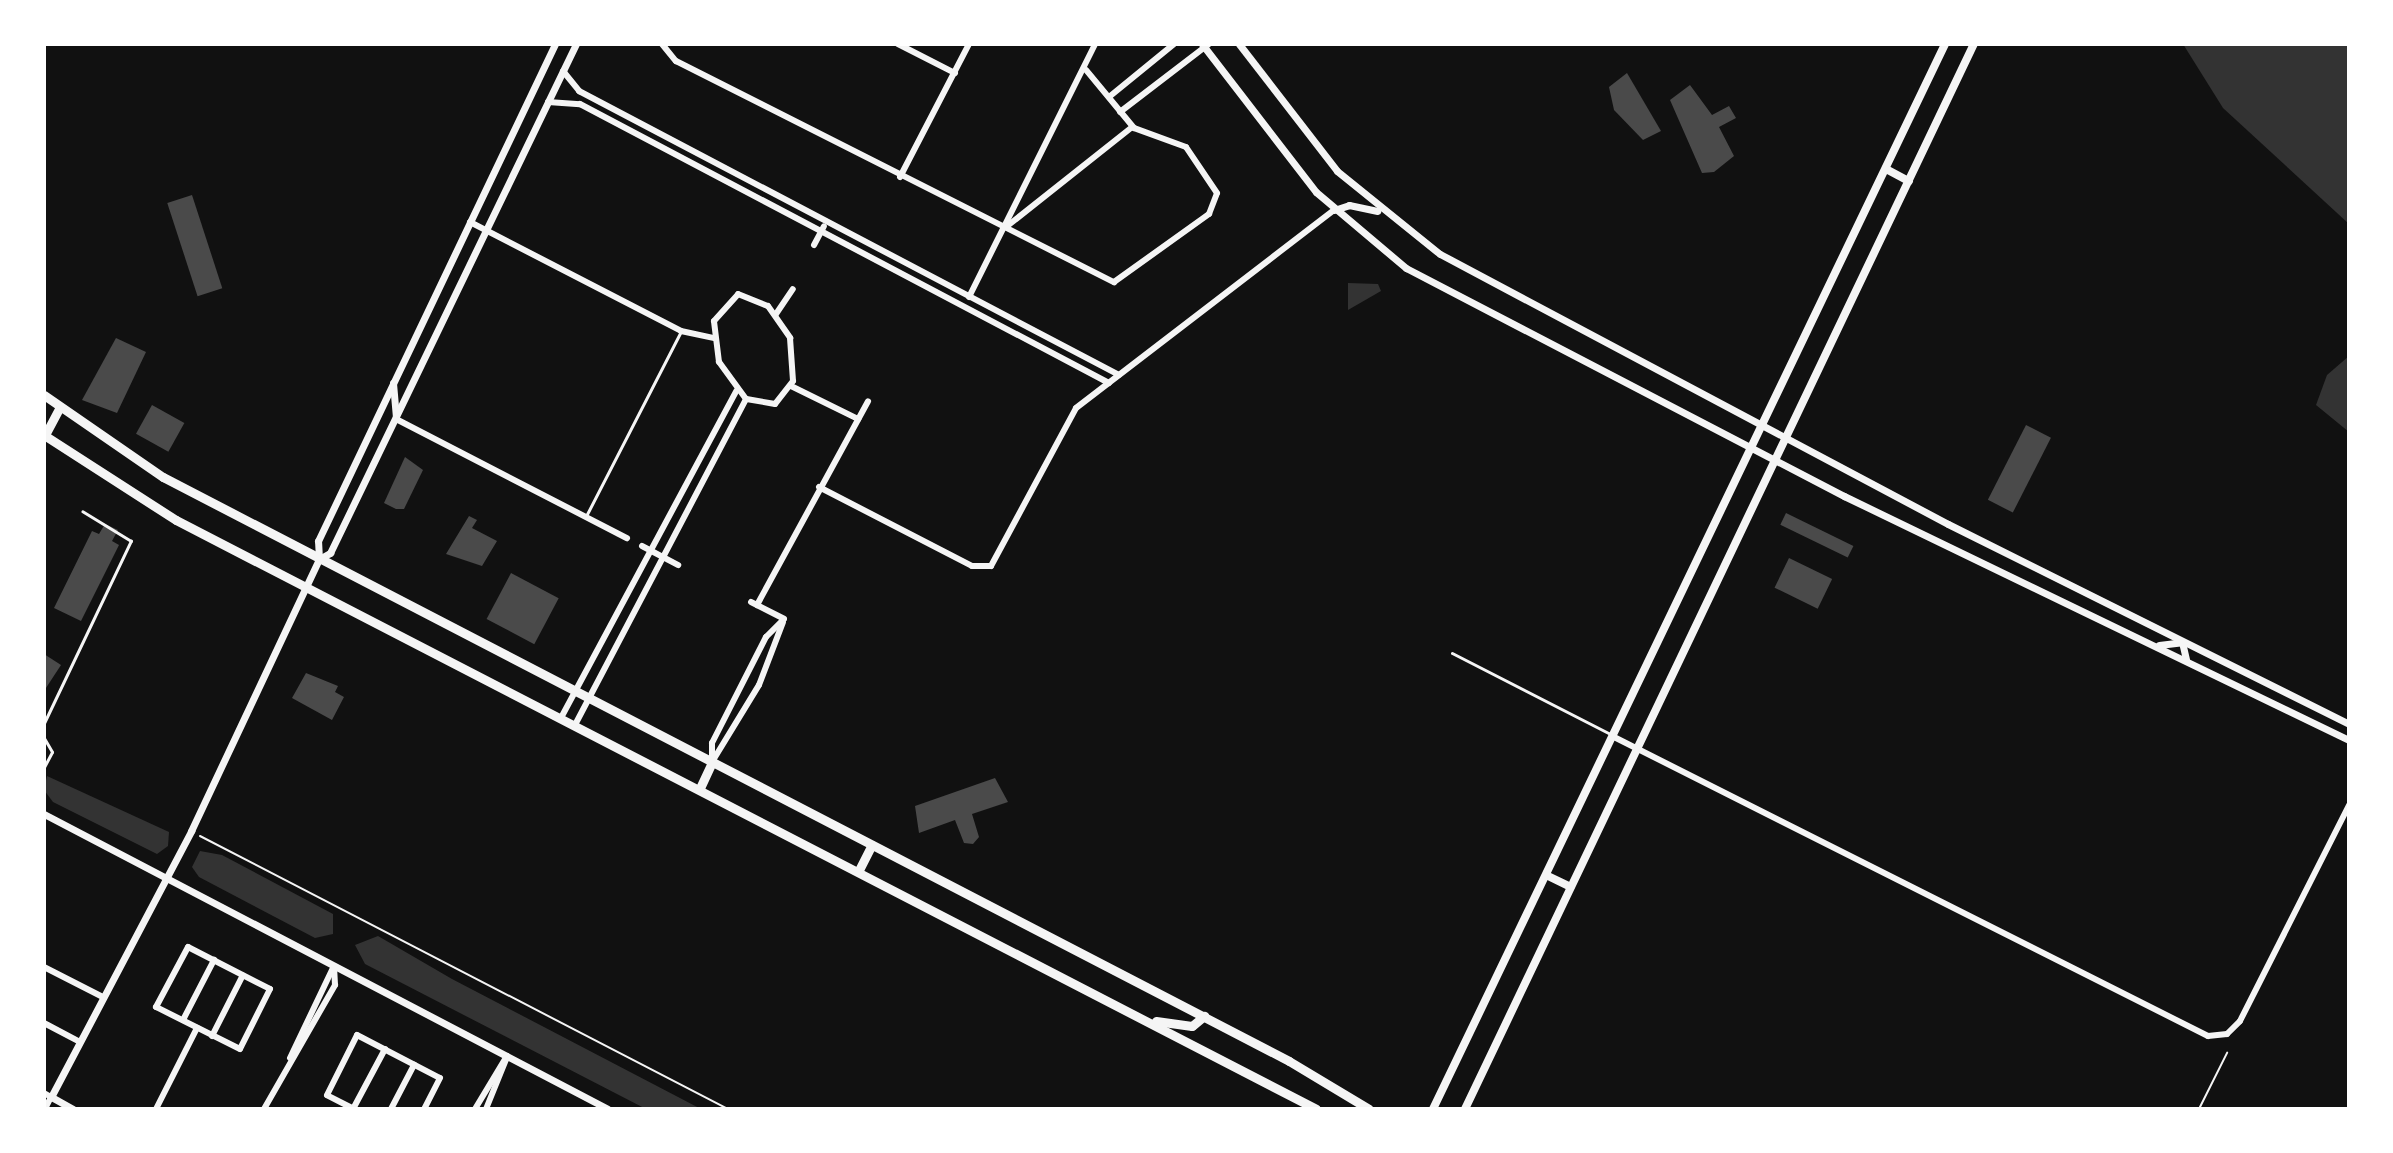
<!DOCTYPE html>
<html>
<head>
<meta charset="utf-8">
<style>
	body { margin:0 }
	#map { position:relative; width:2393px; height:1153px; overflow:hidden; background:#111; font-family:"IBM Plex Serif",serif }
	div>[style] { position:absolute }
	.water>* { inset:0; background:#333 }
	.building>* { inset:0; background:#4a4a4a; transform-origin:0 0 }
	.path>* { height:2px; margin:-1px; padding:0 1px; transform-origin:1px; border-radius:1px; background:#f5f5f5 }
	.service>* { height:3px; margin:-1.5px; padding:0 1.5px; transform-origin:1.5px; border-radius:1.5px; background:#f5f5f5 }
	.minor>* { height:6px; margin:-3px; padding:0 3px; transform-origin:3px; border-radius:3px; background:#f5f5f5 }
	.tertiary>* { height:7px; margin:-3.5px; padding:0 3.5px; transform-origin:3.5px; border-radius:3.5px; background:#f5f5f5 }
	.secondary>* { height:8px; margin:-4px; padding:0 4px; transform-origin:4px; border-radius:4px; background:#f5f5f5 }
	.primary>* { height:9px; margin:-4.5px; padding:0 4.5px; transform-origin:4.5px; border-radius:4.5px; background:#f5f5f5 }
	span { translate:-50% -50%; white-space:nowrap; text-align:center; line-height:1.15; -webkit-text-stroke:7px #fff; paint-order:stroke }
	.frame { position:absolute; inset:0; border:46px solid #fff; pointer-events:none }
</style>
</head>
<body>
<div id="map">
	<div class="water">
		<div style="clip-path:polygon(2183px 44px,2349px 44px,2349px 224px,2223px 108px)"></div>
		<div style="clip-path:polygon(1348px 283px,1378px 284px,1381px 291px,1348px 310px)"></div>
		<div style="clip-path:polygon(2349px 356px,2349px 432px,2316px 405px,2327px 375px)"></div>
		<div style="clip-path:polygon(47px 776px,169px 832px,168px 846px,157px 854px,53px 802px,44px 790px)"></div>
		<div style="clip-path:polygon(200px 851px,222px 855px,333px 914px,333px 934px,315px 938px,199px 877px,192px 867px)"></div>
		<div style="clip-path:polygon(378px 936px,452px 979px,701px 1109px,646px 1109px,365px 964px,355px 945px)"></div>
	</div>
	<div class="building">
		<div style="clip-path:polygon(1627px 73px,1661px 131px,1643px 140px,1614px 110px,1609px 87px)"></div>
		<div style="clip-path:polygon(1690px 85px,1712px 115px,1729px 106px,1736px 118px,1719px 127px,1734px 156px,1714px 172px,1702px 173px,1670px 100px)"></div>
		<div style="left:192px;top:195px;width:98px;height:26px;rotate:72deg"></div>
		<div style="clip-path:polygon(116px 338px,146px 352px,117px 413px,82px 400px)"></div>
		<div style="left:152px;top:405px;width:37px;height:33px;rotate:29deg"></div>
		<div style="left:2026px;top:425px;width:28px;height:84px;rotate:27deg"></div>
		<div style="clip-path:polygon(405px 457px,423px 470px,404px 509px,396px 509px,384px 503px)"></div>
		<div style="left:1786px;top:513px;width:75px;height:13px;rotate:26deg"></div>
		<div style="clip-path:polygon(469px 516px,477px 520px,472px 528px,497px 541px,482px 566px,446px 554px)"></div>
		<div style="clip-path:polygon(105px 524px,118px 530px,112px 541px,119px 545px,81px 621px,54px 608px,92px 531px,99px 534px)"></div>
		<div style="left:1789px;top:558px;width:48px;height:33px;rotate:26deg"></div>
		<div style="left:511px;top:573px;width:54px;height:52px;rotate:28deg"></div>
		<div style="clip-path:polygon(44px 654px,61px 665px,44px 691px)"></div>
		<div style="clip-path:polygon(306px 673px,338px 686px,335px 692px,344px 697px,332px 720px,292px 698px)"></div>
		<div style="clip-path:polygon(995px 778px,1008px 802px,972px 814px,979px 837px,973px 844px,964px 843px,955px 820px,919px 833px,915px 806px)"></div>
	</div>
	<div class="path">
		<div style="left:200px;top:836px;width:594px;rotate:27.34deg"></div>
		<div style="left:2199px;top:1109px;width:63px;rotate:-63.4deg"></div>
	</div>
	<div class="service">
		<div style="left:586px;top:516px;width:208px;rotate:-62.8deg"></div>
		<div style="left:1452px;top:653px;width:180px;rotate:27.1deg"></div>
		<div style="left:44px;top:723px;width:202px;rotate:-64.5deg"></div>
		<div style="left:131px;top:541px;width:57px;rotate:-148.5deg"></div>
		<div style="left:44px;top:738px;width:16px;rotate:60deg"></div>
		<div style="left:52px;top:752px;width:17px;rotate:118deg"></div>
	</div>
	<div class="minor">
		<div style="left:662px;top:44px;width:22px;rotate:51deg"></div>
		<div style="left:676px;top:61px;width:491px;rotate:26.8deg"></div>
		<div style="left:1114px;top:282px;width:117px;rotate:-35.6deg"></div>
		<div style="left:1209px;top:214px;width:22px;rotate:-69deg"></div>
		<div style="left:1217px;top:193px;width:55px;rotate:-124deg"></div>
		<div style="left:1186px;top:147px;width:55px;rotate:-159.9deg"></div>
		<div style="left:1134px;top:128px;width:75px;rotate:-129.6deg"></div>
		<div style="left:898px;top:44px;width:64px;rotate:27deg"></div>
		<div style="left:563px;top:71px;width:26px;rotate:51deg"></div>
		<div style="left:579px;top:91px;width:610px;rotate:27.74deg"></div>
		<div style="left:1109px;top:97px;width:84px;rotate:-39.2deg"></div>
		<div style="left:548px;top:102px;width:32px;rotate:4deg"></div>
		<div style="left:580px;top:104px;width:598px;rotate:27.81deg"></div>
		<div style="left:1120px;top:112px;width:112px;rotate:-37.4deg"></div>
		<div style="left:900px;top:177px;width:150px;rotate:-62.6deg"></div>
		<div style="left:470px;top:222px;width:237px;rotate:27.3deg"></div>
		<div style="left:681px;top:331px;width:34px;rotate:12deg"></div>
		<div style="left:1006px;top:227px;width:161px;rotate:-38.4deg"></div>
		<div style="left:814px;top:245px;width:21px;rotate:-62deg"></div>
		<div style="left:738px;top:294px;width:32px;rotate:22deg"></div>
		<div style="left:768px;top:306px;width:39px;rotate:55deg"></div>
		<div style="left:790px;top:338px;width:43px;rotate:86deg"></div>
		<div style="left:793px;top:381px;width:29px;rotate:128deg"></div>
		<div style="left:775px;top:404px;width:29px;rotate:-170deg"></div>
		<div style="left:746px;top:399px;width:46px;rotate:-126.1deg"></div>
		<div style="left:719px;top:362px;width:41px;rotate:-97deg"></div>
		<div style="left:714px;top:321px;width:36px;rotate:-48deg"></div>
		<div style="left:969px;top:297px;width:283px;rotate:-63.5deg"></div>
		<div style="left:776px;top:314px;width:30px;rotate:-56deg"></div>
		<div style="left:791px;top:386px;width:75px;rotate:26.2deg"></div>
		<div style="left:396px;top:419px;width:260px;rotate:27.3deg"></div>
		<div style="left:819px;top:487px;width:172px;rotate:27.3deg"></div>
		<div style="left:972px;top:566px;width:19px"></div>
		<div style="left:991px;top:566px;width:179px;rotate:-61.7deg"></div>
		<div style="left:1076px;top:408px;width:325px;rotate:-37.5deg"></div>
		<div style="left:642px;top:546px;width:41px;rotate:27.8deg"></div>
		<div style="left:751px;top:602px;width:37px;rotate:27deg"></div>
		<div style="left:757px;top:605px;width:232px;rotate:-61.4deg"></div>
		<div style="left:562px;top:716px;width:369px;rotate:-61.8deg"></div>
		<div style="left:576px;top:723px;width:366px;rotate:-62.3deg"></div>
		<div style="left:1614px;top:737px;width:665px;rotate:26.72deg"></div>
		<div style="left:2208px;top:1036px;width:19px;rotate:-6deg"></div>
		<div style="left:2227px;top:1034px;width:18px;rotate:-45deg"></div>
		<div style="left:2240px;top:1021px;width:242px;rotate:-63.2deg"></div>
		<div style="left:712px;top:762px;width:19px;rotate:-90deg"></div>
		<div style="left:712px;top:743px;width:119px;rotate:-63deg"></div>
		<div style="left:766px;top:637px;width:25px;rotate:-45deg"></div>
		<div style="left:712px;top:762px;width:90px;rotate:-58.6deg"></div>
		<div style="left:759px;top:685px;width:67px;rotate:-69.1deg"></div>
		<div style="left:188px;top:947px;width:92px;rotate:27.1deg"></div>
		<div style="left:270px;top:989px;width:67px;rotate:116.6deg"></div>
		<div style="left:240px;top:1049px;width:94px;rotate:-153.4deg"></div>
		<div style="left:156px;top:1007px;width:68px;rotate:-61.9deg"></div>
		<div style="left:44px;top:967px;width:66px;rotate:27deg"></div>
		<div style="left:183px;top:1020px;width:68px;rotate:-62.7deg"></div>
		<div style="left:44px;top:1023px;width:41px;rotate:27.8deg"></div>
		<div style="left:212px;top:1036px;width:68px;rotate:-63.1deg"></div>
		<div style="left:290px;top:1058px;width:100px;rotate:-64.5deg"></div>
		<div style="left:44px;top:1093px;width:8px;rotate:30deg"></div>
		<div style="left:51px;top:1097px;width:13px;rotate:117deg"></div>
		<div style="left:156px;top:1109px;width:91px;rotate:-63.2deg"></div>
		<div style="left:264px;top:1109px;width:143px;rotate:-60.2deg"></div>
		<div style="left:335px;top:985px;width:19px;rotate:-93deg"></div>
		<div style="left:353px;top:1109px;width:68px;rotate:-61.9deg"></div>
		<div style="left:354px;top:1109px;width:30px;rotate:-153deg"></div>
		<div style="left:327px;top:1095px;width:67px;rotate:-63.4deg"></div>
		<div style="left:357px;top:1035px;width:93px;rotate:27.4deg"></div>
		<div style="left:440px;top:1078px;width:35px;rotate:117deg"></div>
		<div style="left:391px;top:1109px;width:50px;rotate:-62.4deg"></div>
		<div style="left:475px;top:1109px;width:62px;rotate:-58.9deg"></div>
		<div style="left:486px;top:1109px;width:56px;rotate:-68deg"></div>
	</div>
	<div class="tertiary">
		<div style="left:1202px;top:44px;width:187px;rotate:52.4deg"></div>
		<div style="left:1316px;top:192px;width:118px;rotate:40.2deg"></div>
		<div style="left:1406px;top:268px;width:494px;rotate:27.5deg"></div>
		<div style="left:1844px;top:496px;width:561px;rotate:25.79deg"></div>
		<div style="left:1239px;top:44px;width:160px;rotate:52.3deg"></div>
		<div style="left:1337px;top:171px;width:132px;rotate:38.9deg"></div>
		<div style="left:1440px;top:254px;width:575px;rotate:27.99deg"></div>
		<div style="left:1948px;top:524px;width:448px;rotate:26.5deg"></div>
		<div style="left:1334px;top:210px;width:16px;rotate:-18deg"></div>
		<div style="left:1349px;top:205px;width:29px;rotate:12deg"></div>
		<div style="left:393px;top:383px;width:36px;rotate:85deg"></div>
		<div style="left:319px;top:559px;width:13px;rotate:-29deg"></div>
		<div style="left:330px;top:553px;width:565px;rotate:-64.21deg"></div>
		<div style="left:2159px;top:645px;width:23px;rotate:-7deg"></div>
		<div style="left:2182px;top:642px;width:18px;rotate:77deg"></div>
		<div style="left:44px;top:814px;width:636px;rotate:27.61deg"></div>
		<div style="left:73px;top:1109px;width:25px;rotate:-151deg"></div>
		<div style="left:51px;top:1097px;width:301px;rotate:-62.2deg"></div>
		<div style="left:191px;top:831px;width:301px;rotate:-64.8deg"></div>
		<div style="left:319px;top:559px;width:18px;rotate:-93deg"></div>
		<div style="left:318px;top:541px;width:551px;rotate:-64.51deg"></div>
	</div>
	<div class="secondary">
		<div style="left:1886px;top:169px;width:26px;rotate:28deg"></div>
		<div style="left:1548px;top:876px;width:25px;rotate:26deg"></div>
		<div style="left:1433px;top:1109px;width:1182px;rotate:-64.32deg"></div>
		<div style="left:1465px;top:1109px;width:1180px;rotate:-64.46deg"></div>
	</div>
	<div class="primary">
		<div style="left:44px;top:395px;width:145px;rotate:34.6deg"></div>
		<div style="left:163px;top:477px;width:1268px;rotate:27.41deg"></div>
		<div style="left:1289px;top:1061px;width:93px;rotate:31deg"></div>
		<div style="left:44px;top:435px;width:157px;rotate:32.8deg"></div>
		<div style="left:176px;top:520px;width:1283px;rotate:27.32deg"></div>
		<div style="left:45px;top:435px;width:30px;rotate:-62deg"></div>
		<div style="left:700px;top:788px;width:29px;rotate:-65deg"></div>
		<div style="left:859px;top:870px;width:28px;rotate:-63deg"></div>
		<div style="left:1156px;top:1021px;width:36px;rotate:8deg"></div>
		<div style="left:1192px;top:1026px;width:16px;rotate:-40deg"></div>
	</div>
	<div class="frame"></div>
</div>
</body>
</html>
